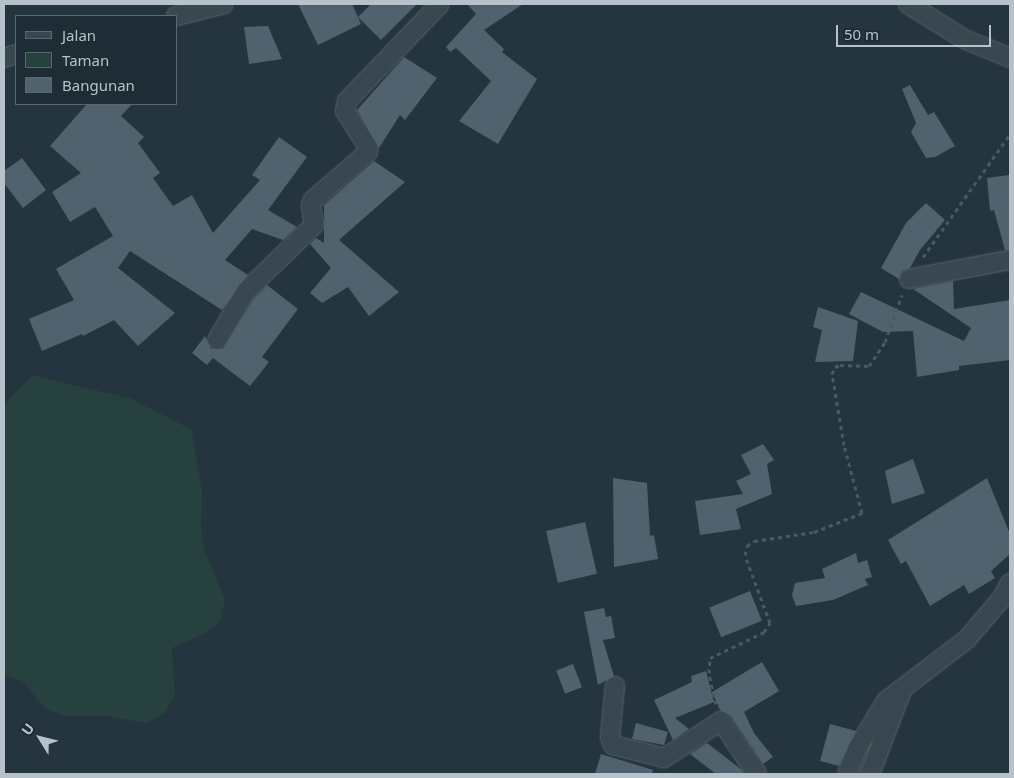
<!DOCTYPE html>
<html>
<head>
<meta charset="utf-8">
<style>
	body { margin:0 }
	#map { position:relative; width:1014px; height:778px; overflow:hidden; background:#253540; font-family:"Noto Sans",sans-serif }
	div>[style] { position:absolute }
	.green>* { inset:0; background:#27413f }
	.building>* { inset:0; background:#50626d; transform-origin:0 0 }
	.path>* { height:3px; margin-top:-1.5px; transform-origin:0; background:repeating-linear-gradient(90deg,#455d5b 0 4px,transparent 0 8px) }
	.roads { filter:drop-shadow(0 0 1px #57646d) drop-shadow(0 0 1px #57646d) }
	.minor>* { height:18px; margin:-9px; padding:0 9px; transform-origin:9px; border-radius:9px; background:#394750 }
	span { translate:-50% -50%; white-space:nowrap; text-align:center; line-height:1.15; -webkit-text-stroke:4px #1e2c35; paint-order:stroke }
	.frame { position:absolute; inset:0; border:5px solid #b6c1ca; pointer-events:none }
	.legend { position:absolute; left:15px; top:15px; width:162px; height:90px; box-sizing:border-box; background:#1e2c35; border:1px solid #5b6871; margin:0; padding:6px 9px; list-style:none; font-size:15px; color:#b6c1ca }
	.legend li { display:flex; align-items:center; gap:10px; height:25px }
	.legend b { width:25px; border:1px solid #5b6871 }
	.north { position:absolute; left:15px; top:713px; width:50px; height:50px; -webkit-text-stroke:4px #1e2c35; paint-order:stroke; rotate:306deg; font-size:14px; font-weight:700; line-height:20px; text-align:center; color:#b6c1ca }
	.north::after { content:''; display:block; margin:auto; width:18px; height:22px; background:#b6c1ca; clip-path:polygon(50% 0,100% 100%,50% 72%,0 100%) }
	.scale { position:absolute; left:836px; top:25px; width:155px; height:22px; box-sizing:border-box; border:2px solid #b6c1ca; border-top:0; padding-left:6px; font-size:15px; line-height:18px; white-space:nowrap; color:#b6c1ca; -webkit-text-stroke:4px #1e2c35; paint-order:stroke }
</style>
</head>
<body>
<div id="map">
	<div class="green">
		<div style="clip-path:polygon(32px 375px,132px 399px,192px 430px,202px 491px,201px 528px,204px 549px,225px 601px,220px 621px,205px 633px,172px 648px,175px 697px,164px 713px,147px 723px,104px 716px,65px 716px,46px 709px,22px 681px,4px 674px,4px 405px)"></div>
	</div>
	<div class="building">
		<div style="clip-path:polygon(298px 4px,352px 4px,361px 24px,318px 45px)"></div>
		<div style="clip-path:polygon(371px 4px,417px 4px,381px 40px,358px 17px)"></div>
		<div style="clip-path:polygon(467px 4px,523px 4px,484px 30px,504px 49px,502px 52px,537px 79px,498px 144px,459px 121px,491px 81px,456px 48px,450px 52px,446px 47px,476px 14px)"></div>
		<div style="clip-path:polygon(268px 26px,282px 59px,249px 64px,244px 27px)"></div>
		<div style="clip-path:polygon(404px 57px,437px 78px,405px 120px,400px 115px,379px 148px,357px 110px)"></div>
		<div style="clip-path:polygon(910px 85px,928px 115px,934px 112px,955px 146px,935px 157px,926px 158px,911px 132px,916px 123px,902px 89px)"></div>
		<div style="clip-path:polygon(87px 104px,132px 104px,121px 116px,144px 137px,138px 143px,160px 173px,153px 178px,173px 206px,192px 195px,213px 233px,260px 180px,252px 175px,279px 137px,307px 157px,268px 210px,297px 227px,283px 240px,252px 229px,225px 260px,248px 275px,222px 310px,130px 251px,118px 268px,175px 313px,138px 346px,114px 320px,83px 336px,82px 334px,42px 351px,29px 319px,74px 300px,56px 269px,113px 236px,95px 207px,70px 222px,52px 192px,81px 173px,50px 146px)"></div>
		<div style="clip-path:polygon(22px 158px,46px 190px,23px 208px,4px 183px,4px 171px)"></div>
		<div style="clip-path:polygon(374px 161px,405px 182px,339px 240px,399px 292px,369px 316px,348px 287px,322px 303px,310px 293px,331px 268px,310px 244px,316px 238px,324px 243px,324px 205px)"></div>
		<div style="clip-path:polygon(1009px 175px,1010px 250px,1005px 250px,994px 210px,990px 211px,987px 178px)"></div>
		<div style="clip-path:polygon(926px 203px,945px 220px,920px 250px,910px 268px,902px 271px,899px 279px,881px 268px,906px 223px)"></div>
		<div style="clip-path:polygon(953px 281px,954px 309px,1010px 300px,1010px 360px,959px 366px,959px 370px,917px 377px,913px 331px,883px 332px,849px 314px,861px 292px,964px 341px,971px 328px,913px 289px)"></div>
		<div style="clip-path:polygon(267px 285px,298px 309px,262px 357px,269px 362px,250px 386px,213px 358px,207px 365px,192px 353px,205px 336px,211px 349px,223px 349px,254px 298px)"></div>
		<div style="clip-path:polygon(818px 307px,858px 321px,853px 361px,815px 362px,822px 330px,813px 327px)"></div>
		<div style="clip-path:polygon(763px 444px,774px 460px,767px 464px,772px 494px,736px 509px,741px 529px,700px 535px,695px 501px,743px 494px,736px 481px,751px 474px,741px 455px)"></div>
		<div style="clip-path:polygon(913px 459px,925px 493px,892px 504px,885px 471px)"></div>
		<div style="clip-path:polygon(613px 478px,647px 483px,650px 536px,654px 535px,658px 559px,614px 567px)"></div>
		<div style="clip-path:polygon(987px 478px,1010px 534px,1010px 554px,991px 571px,995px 578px,969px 594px,964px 585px,930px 606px,906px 561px,901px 564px,888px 540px)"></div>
		<div style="left:585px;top:522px;width:53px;height:40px;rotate:77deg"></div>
		<div style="clip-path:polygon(856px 553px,858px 563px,867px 560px,872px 577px,865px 579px,868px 585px,833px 600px,796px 606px,792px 595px,795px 583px,825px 578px,822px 569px)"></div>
		<div style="left:750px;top:591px;width:32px;height:44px;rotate:68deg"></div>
		<div style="clip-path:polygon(604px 608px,606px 617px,611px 616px,615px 638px,603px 640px,614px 676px,598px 685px,584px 612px)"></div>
		<div style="clip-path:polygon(762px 662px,779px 691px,744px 712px,754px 733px,773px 757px,763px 764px,730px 715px,720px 710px,712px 692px)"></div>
		<div style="left:573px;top:664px;width:25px;height:18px;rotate:69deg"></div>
		<div style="clip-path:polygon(706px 671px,714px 702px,675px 718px,689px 729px,673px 740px,654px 700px,692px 682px,691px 676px)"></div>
		<div style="clip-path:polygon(636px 723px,668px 732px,664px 745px,632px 739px)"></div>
		<div style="clip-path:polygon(830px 724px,856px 731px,839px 766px,820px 761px)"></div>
		<div style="clip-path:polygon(707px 743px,742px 770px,744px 774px,716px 774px,690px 754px)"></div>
		<div style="clip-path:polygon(601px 754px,653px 770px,652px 774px,595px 774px)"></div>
	</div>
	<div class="path">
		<div style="left:923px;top:257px;width:151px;rotate:-54.7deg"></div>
		<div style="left:716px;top:704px;width:32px;rotate:-103deg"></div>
		<div style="left:709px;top:673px;width:15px;rotate:-86deg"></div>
		<div style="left:710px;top:658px;width:60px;rotate:-25.7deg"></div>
		<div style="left:764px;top:632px;width:11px;rotate:-56deg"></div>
		<div style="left:770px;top:623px;width:72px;rotate:-110.2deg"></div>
		<div style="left:745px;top:555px;width:9px;rotate:-77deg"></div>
		<div style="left:747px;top:546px;width:9px;rotate:-36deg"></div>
		<div style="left:754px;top:541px;width:61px;rotate:-8.5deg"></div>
		<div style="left:814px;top:532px;width:52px;rotate:-21.6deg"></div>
		<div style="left:862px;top:513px;width:70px;rotate:-104.8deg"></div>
		<div style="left:844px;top:445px;width:72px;rotate:-99.6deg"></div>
		<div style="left:832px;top:374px;width:8px;rotate:-67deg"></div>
		<div style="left:835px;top:367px;width:5px;rotate:-22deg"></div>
		<div style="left:840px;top:365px;width:29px;rotate:2deg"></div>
		<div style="left:869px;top:366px;width:29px;rotate:-56deg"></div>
		<div style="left:885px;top:342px;width:50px;rotate:-70.1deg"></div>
	</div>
	<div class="roads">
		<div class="minor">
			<div style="left:908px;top:4px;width:66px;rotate:32deg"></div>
			<div style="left:964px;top:39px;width:50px;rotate:22.4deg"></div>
			<div style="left:176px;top:16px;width:49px;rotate:-14deg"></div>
			<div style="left:4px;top:58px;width:13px;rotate:-18deg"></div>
			<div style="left:909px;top:279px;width:103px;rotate:-10.7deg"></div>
			<div style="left:217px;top:340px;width:57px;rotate:-59.4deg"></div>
			<div style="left:246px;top:291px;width:95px;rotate:-44.1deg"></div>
			<div style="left:314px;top:225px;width:20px;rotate:-99deg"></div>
			<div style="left:311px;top:205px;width:5px;rotate:-68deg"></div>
			<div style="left:313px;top:200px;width:73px;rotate:-41.1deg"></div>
			<div style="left:368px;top:152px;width:5px;rotate:-90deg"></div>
			<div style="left:368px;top:147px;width:43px;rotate:-122.6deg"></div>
			<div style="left:345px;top:111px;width:10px;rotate:-79deg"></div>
			<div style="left:347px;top:101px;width:134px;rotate:-46.2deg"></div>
			<div style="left:615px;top:686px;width:51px;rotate:95.6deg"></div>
			<div style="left:610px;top:737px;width:9px;rotate:69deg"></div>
			<div style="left:613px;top:745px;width:53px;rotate:14.3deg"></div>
			<div style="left:664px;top:758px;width:68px;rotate:-33deg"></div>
			<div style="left:721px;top:721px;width:64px;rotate:55.8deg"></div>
			<div style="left:847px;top:774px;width:27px;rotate:-68deg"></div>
			<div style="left:857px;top:749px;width:56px;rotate:-58.9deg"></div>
			<div style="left:886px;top:701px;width:102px;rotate:-37.4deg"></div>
			<div style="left:967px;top:639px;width:54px;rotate:-49.5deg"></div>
			<div style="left:1002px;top:598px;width:17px;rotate:-62deg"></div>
			<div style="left:870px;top:774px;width:87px;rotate:-69.1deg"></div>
		</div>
	</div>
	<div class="frame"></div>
	<ul class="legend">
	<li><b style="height:6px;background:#394750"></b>Jalan</li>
	<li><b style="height:14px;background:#27413f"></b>Taman</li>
	<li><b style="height:14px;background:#50626d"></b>Bangunan</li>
	</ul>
	<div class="north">U</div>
	<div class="scale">50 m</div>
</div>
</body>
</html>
